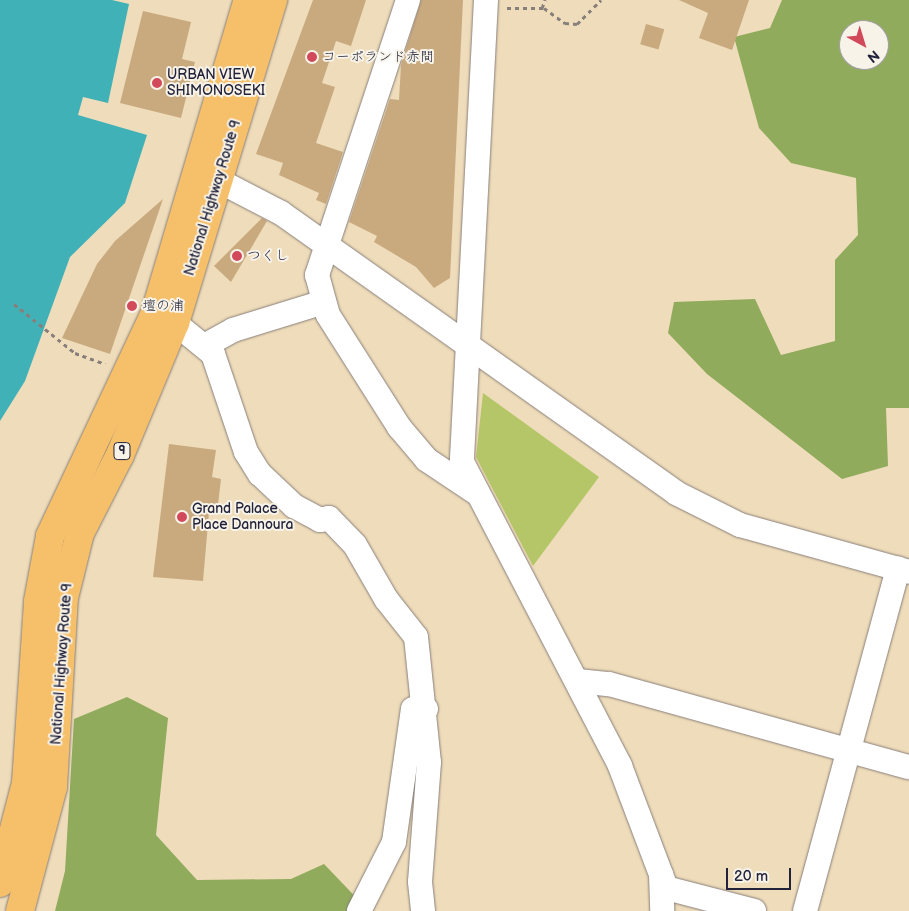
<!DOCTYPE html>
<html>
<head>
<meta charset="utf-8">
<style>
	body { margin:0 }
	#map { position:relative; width:909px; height:911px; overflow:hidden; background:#eedcba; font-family:"Balsamiq Sans","Klee One",sans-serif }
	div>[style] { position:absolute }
	.green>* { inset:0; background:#b5c668 }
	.forest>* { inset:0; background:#90ab5c }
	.water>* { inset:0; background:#41b1b8 }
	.building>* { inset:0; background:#c9aa7f; transform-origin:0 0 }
	.path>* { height:3px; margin-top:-1.5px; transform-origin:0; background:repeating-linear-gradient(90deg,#887f7a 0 4px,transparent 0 8px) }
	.roads { filter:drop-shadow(0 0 1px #887f7a) drop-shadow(0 0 1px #887f7a) }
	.minor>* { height:24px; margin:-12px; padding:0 12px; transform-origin:12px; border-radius:12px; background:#fff }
	.highway>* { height:28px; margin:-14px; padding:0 14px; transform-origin:14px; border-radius:14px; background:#f6c06b }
	.dots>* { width:14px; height:14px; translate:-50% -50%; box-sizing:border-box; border:2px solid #f7f3e8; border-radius:50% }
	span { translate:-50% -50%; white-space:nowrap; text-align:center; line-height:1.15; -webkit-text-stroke:4px #f7f3e8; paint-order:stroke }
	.shield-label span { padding:1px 4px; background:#f7f3e8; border:1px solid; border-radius:4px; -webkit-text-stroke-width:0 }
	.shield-label { font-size:12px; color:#22223b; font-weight:700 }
	.poi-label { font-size:14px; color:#22223b }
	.left { translate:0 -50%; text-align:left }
	.street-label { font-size:14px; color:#22223b }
	.north { position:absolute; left:839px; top:20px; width:50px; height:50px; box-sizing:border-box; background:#f7f3e8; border:1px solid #a29fa3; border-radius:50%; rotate:141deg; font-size:14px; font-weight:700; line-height:20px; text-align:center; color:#22223b }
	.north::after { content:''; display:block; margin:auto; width:18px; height:22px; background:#d1495b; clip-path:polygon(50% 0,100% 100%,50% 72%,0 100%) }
	.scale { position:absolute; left:726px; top:868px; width:65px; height:22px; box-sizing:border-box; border:2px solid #22223b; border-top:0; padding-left:6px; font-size:15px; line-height:18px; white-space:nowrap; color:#22223b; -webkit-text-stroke:4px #f7f3e8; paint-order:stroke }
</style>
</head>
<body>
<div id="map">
	<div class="green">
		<div style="clip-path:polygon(483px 393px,599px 477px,533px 566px,476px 457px)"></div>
	</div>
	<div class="forest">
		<div style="clip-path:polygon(evenodd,782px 0,909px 0,909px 408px,886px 408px,888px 466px,842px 479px,707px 374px,668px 333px,674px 302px,755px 299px,781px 355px,835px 341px,835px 260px,858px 235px,856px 178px,791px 163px,759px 128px,734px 37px,770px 28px,782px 0,849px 30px,879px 30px,879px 60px,849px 60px,849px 30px)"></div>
		<div style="clip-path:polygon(127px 697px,168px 718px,156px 835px,197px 880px,291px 879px,324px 864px,369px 911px,55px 911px,65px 871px,74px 719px)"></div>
	</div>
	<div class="water">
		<div style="clip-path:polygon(0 0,112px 0,129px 4px,108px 103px,83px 97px,78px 115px,147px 135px,125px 203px,70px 257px,25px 381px,0 421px)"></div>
	</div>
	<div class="building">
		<div style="clip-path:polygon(313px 0,366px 0,351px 46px,336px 41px,322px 83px,335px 87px,316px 143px,343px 152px,326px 204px,316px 200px,319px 193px,279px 175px,283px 163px,256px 154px)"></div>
		<div style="clip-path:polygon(421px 0,463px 0,450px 278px,434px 288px,416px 267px,374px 242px,377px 236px,349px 222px,390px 99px,399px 100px,401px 65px)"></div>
		<div style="clip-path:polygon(679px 0,749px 0,732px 50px,699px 38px,708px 13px)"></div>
		<div style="clip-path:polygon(143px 11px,191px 22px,182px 59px,195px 62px,181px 118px,120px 103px)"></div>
		<div style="left:646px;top:24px;width:19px;height:21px;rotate:16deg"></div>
		<div style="clip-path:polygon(163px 199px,110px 354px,62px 338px,97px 264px,115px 241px)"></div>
		<div style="clip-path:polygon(262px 218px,267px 221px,231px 282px,214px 266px)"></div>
		<div style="clip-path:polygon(169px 444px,216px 450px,212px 477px,221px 479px,217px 513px,209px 512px,203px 581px,153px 577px)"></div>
	</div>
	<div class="path">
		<div style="left:507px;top:8px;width:37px"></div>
		<div style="left:544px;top:8px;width:26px;rotate:36deg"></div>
		<div style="left:565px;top:23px;width:12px;rotate:5deg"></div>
		<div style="left:577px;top:24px;width:34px;rotate:-45deg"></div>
		<div style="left:542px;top:8px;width:9px;rotate:-69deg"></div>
		<div style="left:14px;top:304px;width:78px;rotate:38.8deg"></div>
		<div style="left:75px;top:353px;width:32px;rotate:20deg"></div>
	</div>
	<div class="roads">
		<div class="minor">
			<div style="left:408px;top:0;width:290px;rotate:108.3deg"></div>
			<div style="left:317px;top:275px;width:41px;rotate:74.6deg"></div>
			<div style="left:328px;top:315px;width:133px;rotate:57.6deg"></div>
			<div style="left:399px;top:427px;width:43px;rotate:49.7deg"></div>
			<div style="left:427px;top:460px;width:58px;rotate:33.7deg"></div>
			<div style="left:486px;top:0;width:463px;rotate:93deg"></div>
			<div style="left:462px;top:462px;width:343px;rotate:62.5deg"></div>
			<div style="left:620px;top:766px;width:130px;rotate:69.3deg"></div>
			<div style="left:666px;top:888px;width:91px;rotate:14.6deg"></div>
			<div style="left:202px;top:172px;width:89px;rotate:27.4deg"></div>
			<div style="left:281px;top:213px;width:484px;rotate:35.3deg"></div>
			<div style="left:676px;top:493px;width:72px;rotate:26.6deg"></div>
			<div style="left:740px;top:525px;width:175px;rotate:15.5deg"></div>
			<div style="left:175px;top:323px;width:49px;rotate:39.2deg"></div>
			<div style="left:213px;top:354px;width:103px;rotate:71.4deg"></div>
			<div style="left:246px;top:452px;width:26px;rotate:58deg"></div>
			<div style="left:260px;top:474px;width:47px;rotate:43.3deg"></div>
			<div style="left:294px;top:506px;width:30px;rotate:28deg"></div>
			<div style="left:320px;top:520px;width:9px;rotate:-13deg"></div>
			<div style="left:329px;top:518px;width:37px;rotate:46deg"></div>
			<div style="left:355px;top:545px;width:62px;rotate:60.1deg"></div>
			<div style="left:386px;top:599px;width:48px;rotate:51.7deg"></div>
			<div style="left:416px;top:637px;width:126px;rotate:84.1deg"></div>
			<div style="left:429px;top:762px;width:120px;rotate:94.3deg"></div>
			<div style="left:420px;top:882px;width:29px;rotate:84deg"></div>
			<div style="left:206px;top:345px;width:31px;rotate:-29deg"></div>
			<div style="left:233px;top:330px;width:95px;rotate:-17.1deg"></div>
			<div style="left:578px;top:681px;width:31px;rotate:6deg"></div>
			<div style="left:609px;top:684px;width:311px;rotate:15.5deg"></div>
			<div style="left:661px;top:874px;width:37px;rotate:88deg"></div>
			<div style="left:359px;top:911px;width:77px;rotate:-63.1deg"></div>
			<div style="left:394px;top:842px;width:134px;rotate:-81.9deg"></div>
			<div style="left:413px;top:709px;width:13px"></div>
			<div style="left:805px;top:911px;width:355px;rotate:-74.8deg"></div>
		</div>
		<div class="highway">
			<div style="left:0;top:883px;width:103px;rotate:-75.4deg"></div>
			<div style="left:26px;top:783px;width:182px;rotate:-86.2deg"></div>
			<div style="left:38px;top:601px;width:66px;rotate:-79.5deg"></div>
			<div style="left:50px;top:536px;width:246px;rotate:-64.8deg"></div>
			<div style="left:155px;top:313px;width:327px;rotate:-73.5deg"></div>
			<div style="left:20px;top:911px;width:128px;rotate:-75.1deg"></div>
			<div style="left:53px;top:787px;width:189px;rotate:-86.7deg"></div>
			<div style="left:64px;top:598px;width:67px;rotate:-76.2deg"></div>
			<div style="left:80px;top:533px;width:88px;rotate:-62.9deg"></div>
			<div style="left:120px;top:455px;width:143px;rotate:-67.4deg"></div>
			<div style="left:175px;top:323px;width:338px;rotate:-73.1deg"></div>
		</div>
	</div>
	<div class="dots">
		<div style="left:312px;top:57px;background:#d1495b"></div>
		<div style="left:157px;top:83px;background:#d1495b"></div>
		<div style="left:237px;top:256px;background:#d1495b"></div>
		<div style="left:132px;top:306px;background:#d1495b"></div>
		<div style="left:182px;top:517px;background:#d1495b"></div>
	</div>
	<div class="shield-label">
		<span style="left:122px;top:451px">9</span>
	</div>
	<div class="poi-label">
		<span class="left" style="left:322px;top:57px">コーポランド赤間</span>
		<span class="left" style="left:167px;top:83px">URBAN VIEW<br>SHIMONOSEKI</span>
		<span class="left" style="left:247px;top:256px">つくし</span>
		<span class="left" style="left:142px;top:306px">壇の浦</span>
		<span class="left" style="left:192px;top:517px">Grand Palace<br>Place Dannoura</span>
	</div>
	<div class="street-label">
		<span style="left:213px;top:198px;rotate:-73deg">National Highway Route 9</span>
		<span style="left:62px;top:664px;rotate:-86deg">National Highway Route 9</span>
	</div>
	<div class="north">N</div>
	<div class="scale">20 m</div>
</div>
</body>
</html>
